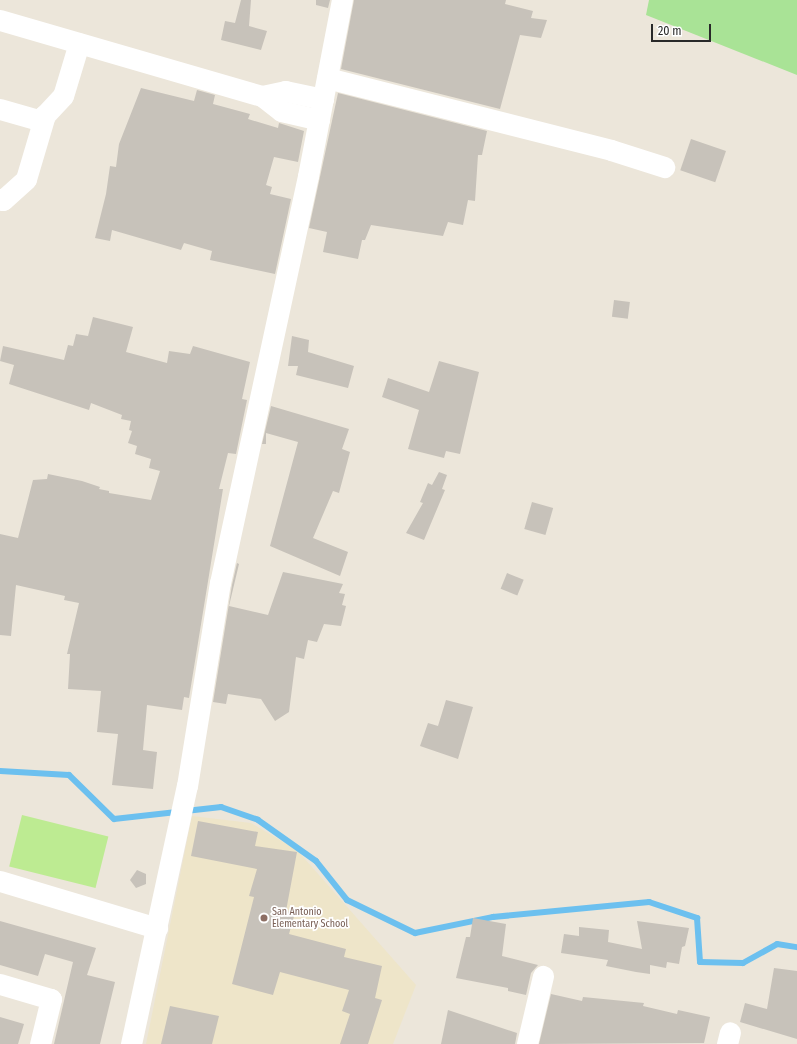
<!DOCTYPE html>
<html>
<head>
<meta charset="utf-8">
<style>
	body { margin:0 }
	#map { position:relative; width:797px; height:1044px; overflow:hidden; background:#ece6da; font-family:"Fira Sans Condensed",sans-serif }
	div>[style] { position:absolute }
	.education>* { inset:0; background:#eee5c9 }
	.green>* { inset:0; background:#a9e396 }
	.pitch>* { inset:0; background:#bdeb92; transform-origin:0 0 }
	.stream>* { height:6px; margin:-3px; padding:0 3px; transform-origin:3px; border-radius:3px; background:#6cc0ef }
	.building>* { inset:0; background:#c7c2ba; transform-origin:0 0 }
	.minor>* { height:21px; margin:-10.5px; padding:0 10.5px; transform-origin:10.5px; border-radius:10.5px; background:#fff }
	.dots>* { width:11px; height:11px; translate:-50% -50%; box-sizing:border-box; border:2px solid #fff; border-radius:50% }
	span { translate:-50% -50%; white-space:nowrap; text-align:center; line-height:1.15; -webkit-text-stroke:3.5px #fff; paint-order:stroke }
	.education-label { font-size:10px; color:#785e54 }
	.left { translate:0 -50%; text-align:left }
	.scale { position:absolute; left:651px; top:24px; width:60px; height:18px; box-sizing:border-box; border:2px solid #292929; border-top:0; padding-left:5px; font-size:12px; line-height:14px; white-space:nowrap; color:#292929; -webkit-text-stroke:3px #fff; paint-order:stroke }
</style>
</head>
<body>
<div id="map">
	<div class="education">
		<div style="clip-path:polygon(192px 816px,251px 823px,297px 850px,416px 985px,393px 1044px,146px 1044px)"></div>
	</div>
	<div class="green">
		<div style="clip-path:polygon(649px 0,797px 0,797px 75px,646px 15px)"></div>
	</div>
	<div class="pitch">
		<div style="left:22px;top:815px;width:89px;height:53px;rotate:14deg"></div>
	</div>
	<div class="stream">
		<div style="left:0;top:771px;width:69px;rotate:3.3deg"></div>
		<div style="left:69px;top:775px;width:63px;rotate:44.4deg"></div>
		<div style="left:114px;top:819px;width:108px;rotate:-6.4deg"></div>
		<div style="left:221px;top:807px;width:39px;rotate:19deg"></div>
		<div style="left:258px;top:820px;width:71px;rotate:35.3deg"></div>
		<div style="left:316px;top:861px;width:50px;rotate:51.5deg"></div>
		<div style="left:347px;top:900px;width:76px;rotate:25.9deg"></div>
		<div style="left:415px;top:933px;width:80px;rotate:-11.6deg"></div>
		<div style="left:493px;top:917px;width:157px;rotate:-5.5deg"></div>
		<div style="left:649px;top:902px;width:51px;rotate:18.4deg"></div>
		<div style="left:697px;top:918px;width:44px;rotate:86.1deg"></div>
		<div style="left:700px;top:962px;width:43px;rotate:1.3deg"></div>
		<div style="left:743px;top:963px;width:39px;rotate:-29deg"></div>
		<div style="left:777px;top:944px;width:20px;rotate:9deg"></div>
	</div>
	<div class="building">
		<div style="clip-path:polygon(241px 0,251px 0,249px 26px,267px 31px,261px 50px,221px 40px,225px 21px,235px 23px)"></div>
		<div style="clip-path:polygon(316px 0,330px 0,328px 8px,316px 5px)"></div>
		<div style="clip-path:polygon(354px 0,506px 0,505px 4px,533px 11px,531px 18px,547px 20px,541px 38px,520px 35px,500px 109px,341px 69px)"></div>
		<div style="clip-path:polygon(141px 88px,194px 101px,197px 90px,215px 95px,213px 104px,250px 114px,248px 119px,278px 128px,279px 123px,304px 131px,298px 162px,274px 157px,266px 185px,272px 187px,270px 194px,291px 199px,275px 274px,210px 260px,212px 251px,184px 243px,181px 250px,112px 230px,110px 241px,95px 238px,106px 194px,110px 166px,116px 167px,119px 144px)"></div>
		<div style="clip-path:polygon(338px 93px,487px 131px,482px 155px,478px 155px,475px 201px,468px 200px,463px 225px,448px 222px,443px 236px,371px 225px,365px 240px,362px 240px,358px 259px,323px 252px,327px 232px,309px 228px)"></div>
		<div style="left:691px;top:139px;width:37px;height:33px;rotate:19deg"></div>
		<div style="left:614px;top:300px;width:16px;height:17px;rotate:7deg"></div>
		<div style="clip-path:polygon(93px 317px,133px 327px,126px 352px,167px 363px,169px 351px,190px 354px,193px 346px,250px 362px,242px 399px,247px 400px,236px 454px,228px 453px,219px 489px,223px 489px,189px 698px,184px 697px,182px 710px,147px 705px,143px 750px,157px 752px,153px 789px,112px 785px,118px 734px,97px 732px,101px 691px,68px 689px,70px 654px,67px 654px,79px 603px,64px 600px,65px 596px,16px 585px,11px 636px,0 635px,0 534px,18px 538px,33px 480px,47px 479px,48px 474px,82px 481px,100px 487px,99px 489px,109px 491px,109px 493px,151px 500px,160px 471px,149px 468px,151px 459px,135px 454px,137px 446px,128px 443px,132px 431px,129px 430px,131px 421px,121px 419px,122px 415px,91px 403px,89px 410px,9px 384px,14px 365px,0 361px,3px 346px,64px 360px,68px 345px,73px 346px,76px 334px,88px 336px)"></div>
		<div style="clip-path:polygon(292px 336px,309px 340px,308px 352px,354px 366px,348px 388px,296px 375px,298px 366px,288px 366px)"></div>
		<div style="clip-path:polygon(439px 361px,479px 372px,460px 454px,446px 451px,444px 458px,408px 449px,419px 410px,382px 397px,388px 378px,429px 392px)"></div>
		<div style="clip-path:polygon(271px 406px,349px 429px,342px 449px,350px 452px,339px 493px,333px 491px,313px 538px,348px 552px,340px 576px,270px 546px,298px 442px,266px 433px,266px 444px,262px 444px)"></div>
		<div style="clip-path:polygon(439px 472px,447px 475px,442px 489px,445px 490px,424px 540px,406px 533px,423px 503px,420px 502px,428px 483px,432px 485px)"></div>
		<div style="left:532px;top:502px;width:22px;height:28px;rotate:16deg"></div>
		<div style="clip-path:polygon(237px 563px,239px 564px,229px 606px,268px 615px,283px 572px,343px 584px,339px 593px,345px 594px,342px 605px,346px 606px,341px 626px,324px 624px,317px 642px,308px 640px,304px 659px,296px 657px,289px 712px,275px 721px,261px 699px,228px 694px,226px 704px,213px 702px,232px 585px)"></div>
		<div style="left:507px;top:573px;width:18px;height:17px;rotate:22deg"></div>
		<div style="clip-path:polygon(446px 700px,473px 707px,458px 759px,420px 746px,428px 723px,438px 726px)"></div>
		<div style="clip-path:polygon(198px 821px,258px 832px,255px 846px,297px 852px,286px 911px,295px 913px,289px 934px,346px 949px,344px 957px,382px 966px,375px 998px,382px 1000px,368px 1044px,340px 1044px,350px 1014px,342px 1011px,349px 990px,280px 972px,273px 995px,232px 984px,254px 897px,249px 896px,257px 869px,191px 856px)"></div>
		<div style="clip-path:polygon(137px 870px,146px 874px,146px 884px,136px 888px,130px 880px)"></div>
		<div style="clip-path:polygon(473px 918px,506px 924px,502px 956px,538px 965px,531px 973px,526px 995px,508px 991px,508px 988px,456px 978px,466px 937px,470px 937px)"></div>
		<div style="clip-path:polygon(0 921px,96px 948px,87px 975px,115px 982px,100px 1044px,54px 1044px,73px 962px,45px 954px,38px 976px,0 965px)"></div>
		<div style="clip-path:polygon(637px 921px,689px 928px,685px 946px,682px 947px,679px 964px,667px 962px,666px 968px,650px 965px,650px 974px,636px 972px,606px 966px,608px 960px,561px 953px,564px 934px,579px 936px,579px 927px,609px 930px,608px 942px,642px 949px)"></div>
		<div style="clip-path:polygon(774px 968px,797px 971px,797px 1039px,740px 1022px,745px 1003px,767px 1009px)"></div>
		<div style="clip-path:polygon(551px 994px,582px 1001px,583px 997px,644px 1003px,643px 1006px,677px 1014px,678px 1010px,710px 1017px,704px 1043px,539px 1044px)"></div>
		<div style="clip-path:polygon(170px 1006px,219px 1016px,212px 1044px,161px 1044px)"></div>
		<div style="clip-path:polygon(448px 1010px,517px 1033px,515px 1044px,441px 1044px)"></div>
		<div style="clip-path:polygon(0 1017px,24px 1024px,18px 1044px,0 1044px)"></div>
	</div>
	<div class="minor">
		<div style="left:0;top:20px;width:273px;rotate:16.2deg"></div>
		<div style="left:262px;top:96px;width:24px;rotate:38deg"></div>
		<div style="left:281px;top:111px;width:39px;rotate:13deg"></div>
		<div style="left:327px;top:78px;width:293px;rotate:14.2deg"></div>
		<div style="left:611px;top:150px;width:56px;rotate:17.8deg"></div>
		<div style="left:262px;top:96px;width:24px;rotate:-12deg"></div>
		<div style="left:285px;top:91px;width:39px;rotate:12deg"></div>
		<div style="left:0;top:109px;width:40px;rotate:16deg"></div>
		<div style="left:38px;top:120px;width:9px;rotate:-36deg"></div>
		<div style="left:45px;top:115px;width:26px;rotate:-47deg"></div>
		<div style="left:63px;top:96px;width:55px;rotate:-73.2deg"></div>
		<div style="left:0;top:199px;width:3px;rotate:18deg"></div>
		<div style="left:3px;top:200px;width:31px;rotate:-42deg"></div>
		<div style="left:26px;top:179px;width:67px;rotate:-73.5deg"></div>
		<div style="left:0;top:881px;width:164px;rotate:16.7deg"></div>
		<div style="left:0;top:984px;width:53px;rotate:16.4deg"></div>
		<div style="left:51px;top:999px;width:46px;rotate:103.7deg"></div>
		<div style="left:131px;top:1044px;width:264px;rotate:-77.8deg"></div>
		<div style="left:187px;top:786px;width:206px;rotate:-80.8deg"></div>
		<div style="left:220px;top:583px;width:416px;rotate:-77.8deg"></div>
		<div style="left:308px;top:176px;width:179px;rotate:-79.1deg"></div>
		<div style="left:527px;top:1044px;width:70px;rotate:-76.8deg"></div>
		<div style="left:727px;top:1044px;width:12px;rotate:-76deg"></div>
	</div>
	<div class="dots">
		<div style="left:264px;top:918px;background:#8d6e63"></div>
	</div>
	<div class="education-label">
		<span class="left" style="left:272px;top:918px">San Antonio<br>Elementary School</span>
	</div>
	<div class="scale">20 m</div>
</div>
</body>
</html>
